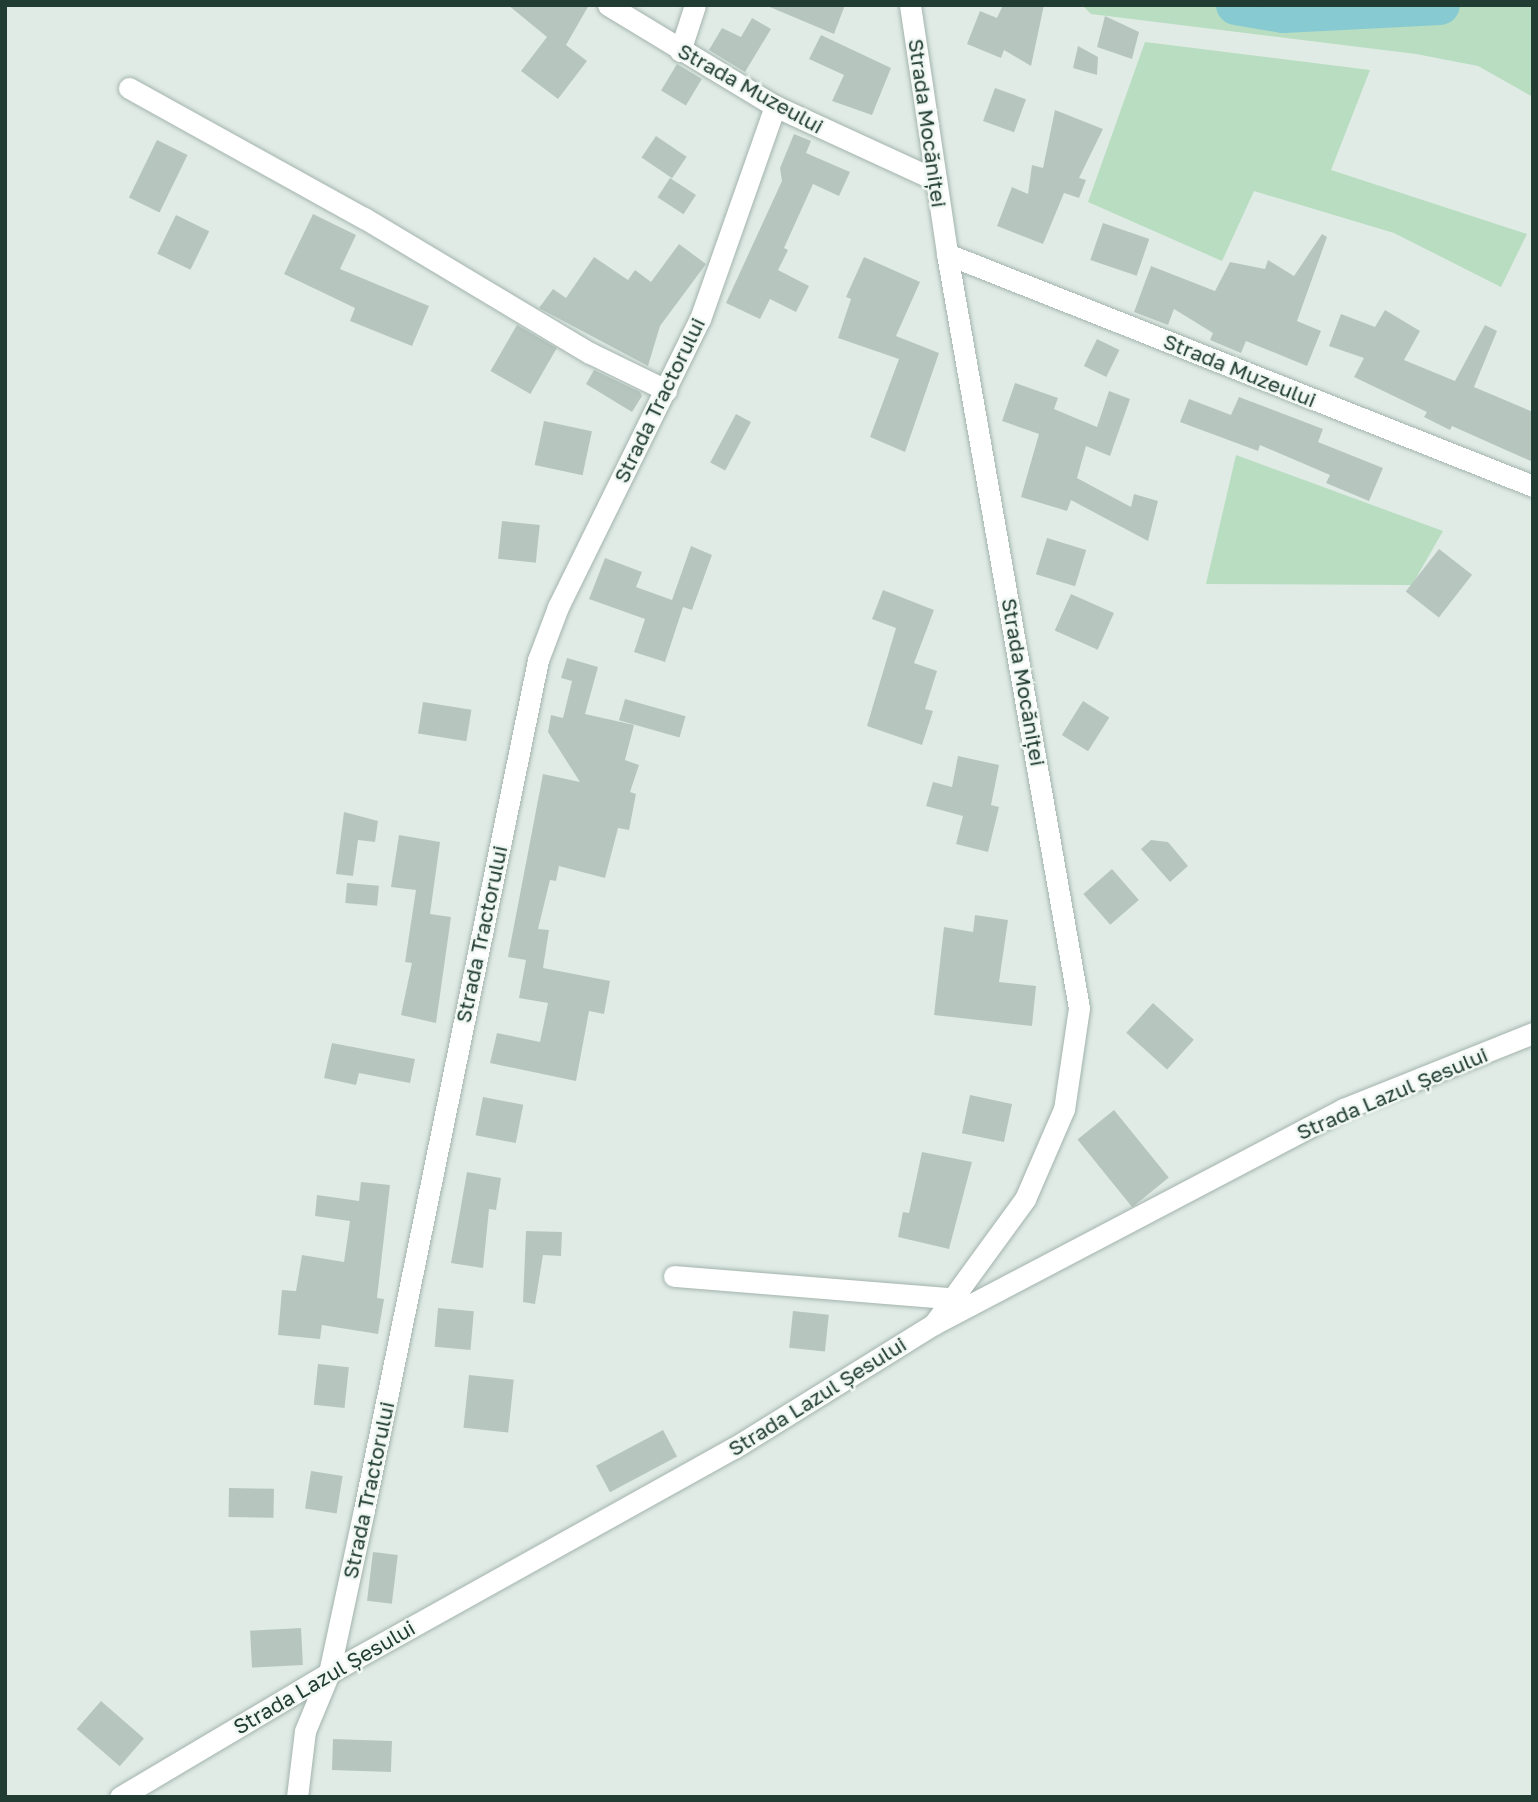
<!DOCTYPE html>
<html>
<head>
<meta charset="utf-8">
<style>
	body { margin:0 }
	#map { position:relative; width:1538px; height:1802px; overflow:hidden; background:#e0ebe6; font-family:"Golos Text",sans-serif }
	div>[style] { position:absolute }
	.green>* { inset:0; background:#b8ddc1 }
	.river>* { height:40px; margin:-20px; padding:0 20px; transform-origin:20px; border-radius:20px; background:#87cad2 }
	.building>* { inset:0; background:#b6c6bf; transform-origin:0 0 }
	.roads { filter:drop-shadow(0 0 2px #a3b3ad) drop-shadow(0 0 2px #a3b3ad) }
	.minor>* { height:21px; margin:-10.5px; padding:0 10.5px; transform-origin:10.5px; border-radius:10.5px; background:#fff }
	span { translate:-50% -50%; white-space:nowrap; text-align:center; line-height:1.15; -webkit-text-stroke:5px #f1f8f4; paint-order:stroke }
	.street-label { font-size:21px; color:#213c33 }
	.frame { position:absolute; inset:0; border:7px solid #213c33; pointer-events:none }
</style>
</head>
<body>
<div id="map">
	<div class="green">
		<div style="clip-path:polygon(1082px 5px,1533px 5px,1533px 97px,1478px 66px,1416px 54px,1091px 14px)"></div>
		<div style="clip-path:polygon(1145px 42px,1370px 70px,1331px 170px,1527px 234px,1501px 287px,1394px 233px,1254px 191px,1222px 261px,1088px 202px)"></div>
		<div style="clip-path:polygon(1236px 455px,1443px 531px,1412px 585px,1206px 584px)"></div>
	</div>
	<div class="river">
		<div style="left:1236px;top:5px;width:48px;rotate:9.7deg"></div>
		<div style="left:1283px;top:13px;width:157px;rotate:-2.9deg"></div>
	</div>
	<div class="building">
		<div style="clip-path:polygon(508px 5px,589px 5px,566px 45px,587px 61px,558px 99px,521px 71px,547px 37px)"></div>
		<div style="clip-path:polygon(765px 5px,845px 5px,834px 34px)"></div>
		<div style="clip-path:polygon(1003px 5px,1044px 5px,1031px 66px,1004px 50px,1001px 58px,967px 44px,980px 11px,997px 18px)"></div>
		<div style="clip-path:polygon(1105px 16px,1139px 32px,1132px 59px,1097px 47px)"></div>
		<div style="clip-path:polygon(752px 18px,771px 29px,745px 72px,709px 50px,722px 28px,741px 37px)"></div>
		<div style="clip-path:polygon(821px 35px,891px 68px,872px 115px,832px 101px,844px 75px,809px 59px)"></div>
		<div style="clip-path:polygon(1078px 46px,1098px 57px,1097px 75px,1073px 68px)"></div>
		<div style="left:677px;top:64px;width:29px;height:31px;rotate:31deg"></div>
		<div style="left:995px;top:88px;width:33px;height:35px;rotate:20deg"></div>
		<div style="clip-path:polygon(1055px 110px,1103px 129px,1079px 178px,1086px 180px,1079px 198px,1064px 193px,1043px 244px,997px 226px,1012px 187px,1028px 194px,1032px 165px,1043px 168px)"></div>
		<div style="clip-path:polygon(794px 134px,811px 141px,806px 153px,850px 172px,839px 196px,813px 184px,784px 248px,788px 250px,778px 270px,809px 286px,796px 312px,770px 299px,760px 319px,726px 303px,782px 181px,780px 168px)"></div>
		<div style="left:656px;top:136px;width:37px;height:26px;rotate:34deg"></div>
		<div style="left:157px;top:140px;width:34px;height:64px;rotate:26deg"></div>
		<div style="left:670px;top:178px;width:31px;height:23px;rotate:33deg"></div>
		<div style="clip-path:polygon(313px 214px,356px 235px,340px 269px,429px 306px,412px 346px,350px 321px,355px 308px,284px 274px)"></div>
		<div style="left:176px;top:215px;width:37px;height:43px;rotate:26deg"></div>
		<div style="left:1103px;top:223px;width:49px;height:39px;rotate:19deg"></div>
		<div style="clip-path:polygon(1322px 234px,1327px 237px,1297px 321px,1321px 331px,1307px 366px,1246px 341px,1241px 353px,1210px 340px,1213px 333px,1174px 309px,1168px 325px,1134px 312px,1151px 266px,1215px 291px,1230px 262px,1265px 269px,1268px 260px,1294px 276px)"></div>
		<div style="clip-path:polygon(679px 244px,706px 264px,660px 326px,648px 366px,539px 308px,553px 289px,566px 298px,594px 257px,628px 280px,635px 270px,651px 282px)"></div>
		<div style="clip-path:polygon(864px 257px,920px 282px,896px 336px,939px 353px,905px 452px,870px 437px,899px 359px,838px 338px,851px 299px,846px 297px)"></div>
		<div style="clip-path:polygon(1385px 310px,1420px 331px,1404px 360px,1455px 381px,1485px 325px,1497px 331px,1474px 387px,1533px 412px,1533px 462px,1452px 426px,1450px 430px,1424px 417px,1427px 412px,1354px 377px,1364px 358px,1329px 346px,1341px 314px,1375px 327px)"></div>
		<div style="left:517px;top:325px;width:46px;height:53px;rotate:30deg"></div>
		<div style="left:1097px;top:339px;width:25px;height:30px;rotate:26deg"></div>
		<div style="clip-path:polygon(594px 370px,640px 392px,642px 396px,632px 412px,586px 384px)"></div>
		<div style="clip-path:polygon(1015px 383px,1058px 398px,1054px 409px,1097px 427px,1109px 391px,1130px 399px,1110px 456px,1086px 446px,1077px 478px,1131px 507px,1134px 494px,1158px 501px,1148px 541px,1071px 500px,1067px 511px,1021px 497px,1039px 434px,1002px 421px)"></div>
		<div style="clip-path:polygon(1239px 397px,1323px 429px,1318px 442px,1383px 468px,1369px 501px,1326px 483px,1330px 475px,1260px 445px,1258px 451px,1180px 422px,1189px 399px,1231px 415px)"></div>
		<div style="left:736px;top:414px;width:17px;height:55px;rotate:28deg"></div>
		<div style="left:544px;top:421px;width:49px;height:45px;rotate:12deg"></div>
		<div style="left:502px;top:521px;width:38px;height:38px;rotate:6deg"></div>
		<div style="left:1047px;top:538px;width:41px;height:38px;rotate:17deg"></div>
		<div style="clip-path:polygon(691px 546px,712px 555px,692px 610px,683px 607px,665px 662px,634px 652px,645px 619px,589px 599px,605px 558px,642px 572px,636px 587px,672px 600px)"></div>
		<div style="left:1439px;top:549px;width:42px;height:54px;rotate:38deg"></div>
		<div style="clip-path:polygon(883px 590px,934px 610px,914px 663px,937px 671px,925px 709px,933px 711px,922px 745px,867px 726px,896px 628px,872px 619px)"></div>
		<div style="left:1071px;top:594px;width:47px;height:40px;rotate:24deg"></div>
		<div style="clip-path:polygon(567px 658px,598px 667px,585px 714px,634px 725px,625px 760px,639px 765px,630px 792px,636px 794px,629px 830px,618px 828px,605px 878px,559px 866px,556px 881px,550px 880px,538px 929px,549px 930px,543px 968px,610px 981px,604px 1014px,589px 1011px,576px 1081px,490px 1063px,497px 1033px,540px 1042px,548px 1003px,519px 998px,526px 960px,508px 957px,543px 774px,580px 782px,548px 732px,551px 715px,563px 718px,572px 681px,561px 678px)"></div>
		<div style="left:625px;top:699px;width:63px;height:22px;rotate:16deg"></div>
		<div style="left:1083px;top:701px;width:31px;height:40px;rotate:32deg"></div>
		<div style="left:423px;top:702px;width:49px;height:32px;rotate:9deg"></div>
		<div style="clip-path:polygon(958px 756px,999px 765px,991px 805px,999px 807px,988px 852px,956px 844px,963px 816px,926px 806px,933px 782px,952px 787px)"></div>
		<div style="clip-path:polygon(344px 812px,378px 821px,375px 842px,358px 840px,353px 876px,336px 874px)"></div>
		<div style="clip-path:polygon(399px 835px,440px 842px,430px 914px,451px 917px,436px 1023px,401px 1015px,412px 963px,405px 962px,416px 890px,391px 887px)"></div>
		<div style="clip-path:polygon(1151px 840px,1168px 842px,1188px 866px,1170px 882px,1141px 849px)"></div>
		<div style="left:1112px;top:869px;width:41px;height:38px;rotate:49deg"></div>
		<div style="left:347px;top:883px;width:32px;height:20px;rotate:5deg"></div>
		<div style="clip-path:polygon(975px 915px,1008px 920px,999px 982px,1036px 986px,1032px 1026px,934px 1015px,944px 927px,973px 932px)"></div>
		<div style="left:1153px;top:1003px;width:55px;height:40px;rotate:42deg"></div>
		<div style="clip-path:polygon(332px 1043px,415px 1059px,410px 1083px,359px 1073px,356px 1085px,324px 1078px)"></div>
		<div style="left:970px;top:1095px;width:43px;height:39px;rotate:12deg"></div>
		<div style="left:483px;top:1097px;width:41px;height:39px;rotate:11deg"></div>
		<div style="left:1114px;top:1110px;width:87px;height:47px;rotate:51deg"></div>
		<div style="clip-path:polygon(922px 1152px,972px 1162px,949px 1249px,898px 1237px,903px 1212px,909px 1213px)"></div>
		<div style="clip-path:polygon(467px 1172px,501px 1178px,496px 1210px,489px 1209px,483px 1268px,451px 1263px)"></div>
		<div style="clip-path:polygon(361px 1182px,390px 1185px,377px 1298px,384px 1299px,378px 1334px,322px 1325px,320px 1339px,278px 1335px,282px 1290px,296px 1291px,302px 1255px,344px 1262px,350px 1221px,315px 1216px,317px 1195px,359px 1201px)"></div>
		<div style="clip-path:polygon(526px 1231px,562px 1232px,561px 1256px,543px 1255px,535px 1304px,523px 1302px)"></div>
		<div style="left:438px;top:1308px;width:36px;height:39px;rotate:5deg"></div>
		<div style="left:793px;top:1311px;width:36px;height:37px;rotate:6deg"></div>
		<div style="left:318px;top:1364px;width:31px;height:41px;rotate:6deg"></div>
		<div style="left:469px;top:1375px;width:45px;height:53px;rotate:6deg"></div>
		<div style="left:663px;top:1430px;width:30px;height:76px;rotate:62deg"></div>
		<div style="left:311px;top:1471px;width:32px;height:38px;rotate:9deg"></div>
		<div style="left:229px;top:1488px;width:45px;height:29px;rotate:1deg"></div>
		<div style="left:373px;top:1552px;width:25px;height:49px;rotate:7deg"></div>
		<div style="left:301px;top:1628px;width:37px;height:51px;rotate:87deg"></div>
		<div style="left:101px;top:1701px;width:57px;height:37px;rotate:41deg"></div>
		<div style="left:333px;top:1739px;width:59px;height:31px;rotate:2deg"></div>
	</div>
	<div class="roads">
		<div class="minor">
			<div style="left:608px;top:5px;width:195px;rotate:31.2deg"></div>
			<div style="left:775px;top:106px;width:177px;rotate:24.7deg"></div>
			<div style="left:910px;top:5px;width:252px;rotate:81.5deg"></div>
			<div style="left:947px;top:254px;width:765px;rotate:80.07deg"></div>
			<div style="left:1079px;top:1008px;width:102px;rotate:98.4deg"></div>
			<div style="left:1064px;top:1109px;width:98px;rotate:113.4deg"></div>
			<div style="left:1025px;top:1199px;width:155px;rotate:126.1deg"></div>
			<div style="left:680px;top:51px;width:48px;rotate:-71.9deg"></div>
			<div style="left:129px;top:88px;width:269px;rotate:29deg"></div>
			<div style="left:364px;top:218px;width:263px;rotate:30.9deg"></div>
			<div style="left:590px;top:353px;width:85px;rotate:26deg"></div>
			<div style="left:947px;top:254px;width:630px;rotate:21.6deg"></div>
			<div style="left:674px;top:1276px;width:276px;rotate:4.6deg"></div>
			<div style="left:120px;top:1797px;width:243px;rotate:-30.7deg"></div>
			<div style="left:329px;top:1673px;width:463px;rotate:-29.1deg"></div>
			<div style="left:734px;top:1448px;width:235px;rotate:-31.8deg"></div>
			<div style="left:934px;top:1324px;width:462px;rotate:-27.7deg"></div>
			<div style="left:1343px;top:1109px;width:205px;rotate:-21.8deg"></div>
			<div style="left:297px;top:1797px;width:66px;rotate:-83.1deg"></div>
			<div style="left:305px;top:1731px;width:63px;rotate:-67.5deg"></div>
			<div style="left:329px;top:1673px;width:167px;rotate:-77.9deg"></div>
			<div style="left:364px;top:1510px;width:868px;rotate:-78.43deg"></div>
			<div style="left:538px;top:660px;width:57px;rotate:-69.3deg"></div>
			<div style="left:558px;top:607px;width:321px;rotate:-63.8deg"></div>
			<div style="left:700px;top:319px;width:226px;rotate:-70.6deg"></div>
		</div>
	</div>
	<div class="street-label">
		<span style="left:751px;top:88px;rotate:29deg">Strada Muzeului</span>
		<span style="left:928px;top:123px;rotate:82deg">Strada Mocăniței</span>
		<span style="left:1240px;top:370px;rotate:22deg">Strada Muzeului</span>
		<span style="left:659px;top:400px;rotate:-64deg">Strada Tractorului</span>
		<span style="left:1024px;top:682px;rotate:80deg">Strada Mocăniței</span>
		<span style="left:481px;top:934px;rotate:-78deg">Strada Tractorului</span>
		<span style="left:1392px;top:1093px;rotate:-23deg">Strada Lazul Șesului</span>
		<span style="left:817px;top:1396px;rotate:-32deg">Strada Lazul Șesului</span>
		<span style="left:368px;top:1490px;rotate:-78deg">Strada Tractorului</span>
		<span style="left:324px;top:1677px;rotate:-30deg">Strada Lazul Șesului</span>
	</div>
	<div class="frame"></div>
</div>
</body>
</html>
